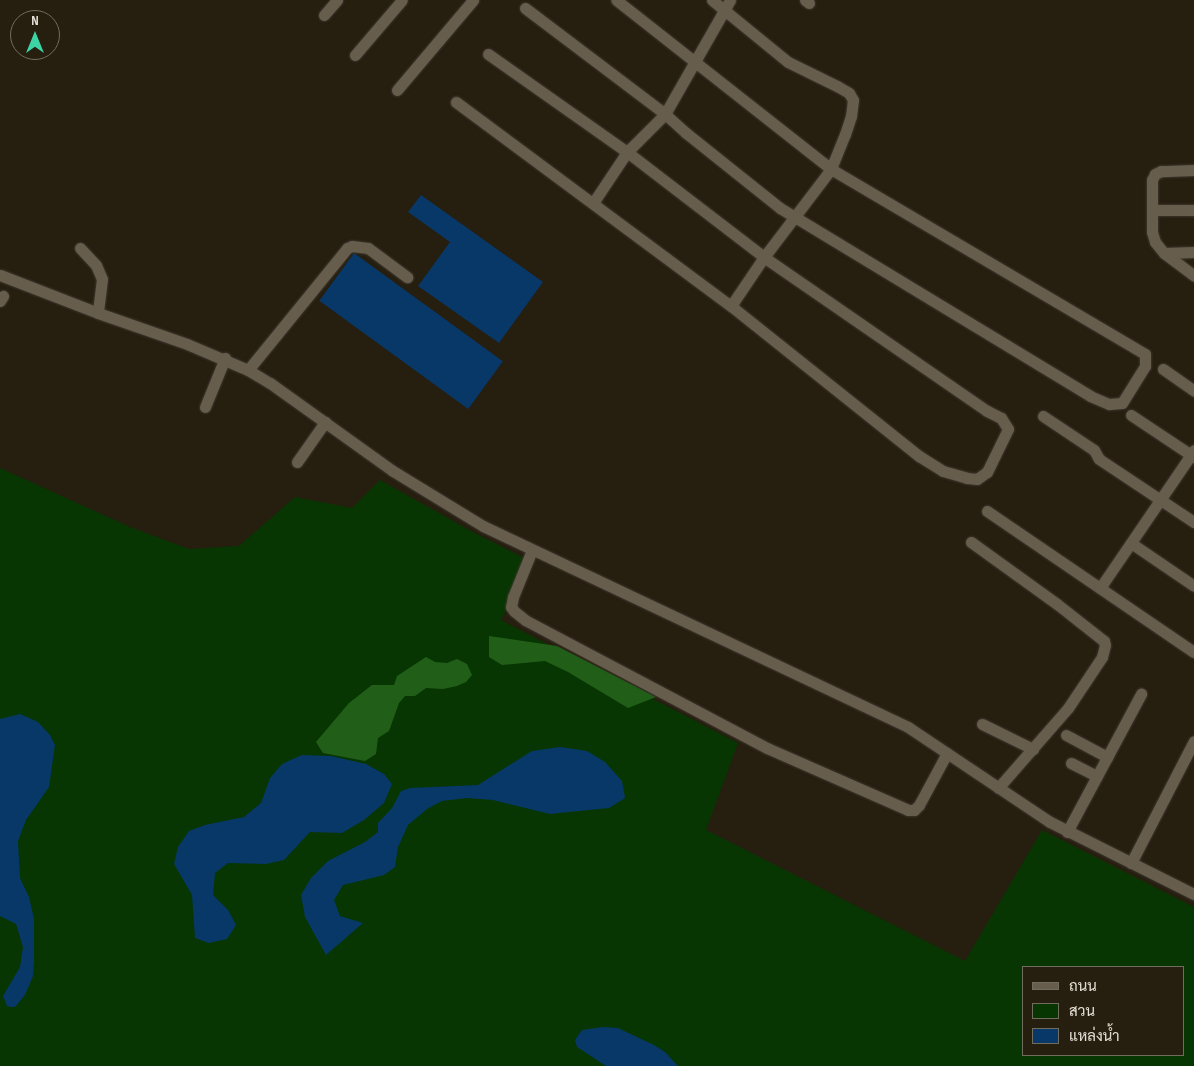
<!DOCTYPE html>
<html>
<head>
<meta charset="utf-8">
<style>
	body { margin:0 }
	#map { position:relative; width:1194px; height:1066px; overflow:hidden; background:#261e0f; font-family:"Sofia Sans Condensed",Sarabun,sans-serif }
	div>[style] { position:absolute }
	.green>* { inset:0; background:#073602 }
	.forest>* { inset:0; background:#215f19 }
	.water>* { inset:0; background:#073867; transform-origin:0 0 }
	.roads { filter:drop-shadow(0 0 1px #3e382f) drop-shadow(0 0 1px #3e382f) }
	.minor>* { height:11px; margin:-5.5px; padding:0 5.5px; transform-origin:5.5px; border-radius:5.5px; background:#665d4c }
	span { translate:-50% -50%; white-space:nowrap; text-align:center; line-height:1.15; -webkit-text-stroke:4px #261e0f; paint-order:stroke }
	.legend { position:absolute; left:1022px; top:966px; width:162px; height:90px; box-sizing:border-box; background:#261e0f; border:1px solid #726c5f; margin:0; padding:6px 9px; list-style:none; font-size:15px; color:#e5e0d6 }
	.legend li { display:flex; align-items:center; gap:10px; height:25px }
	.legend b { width:25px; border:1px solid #726c5f }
	.north { position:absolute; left:10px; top:10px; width:50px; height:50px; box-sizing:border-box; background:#261e0f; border:1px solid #726c5f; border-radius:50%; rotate:0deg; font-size:14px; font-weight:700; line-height:20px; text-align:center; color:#e5e0d6 }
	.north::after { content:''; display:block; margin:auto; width:18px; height:22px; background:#3cd4a4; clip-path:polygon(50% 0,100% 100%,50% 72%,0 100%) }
</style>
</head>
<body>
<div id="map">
	<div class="green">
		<div style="clip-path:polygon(evenodd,0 468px,130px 527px,189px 549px,239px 546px,295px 497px,352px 508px,380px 480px,471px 531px,532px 562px,501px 620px,738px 743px,706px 830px,965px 961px,1042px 830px,1194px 907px,1194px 1066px,0 1066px,0 468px,1023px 967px,1183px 967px,1183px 1055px,1023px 1055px,1023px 967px)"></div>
	</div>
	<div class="forest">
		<div style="clip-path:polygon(489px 636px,557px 646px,656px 697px,628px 708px,568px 672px,545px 661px,502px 665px,489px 657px)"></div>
		<div style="clip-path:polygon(426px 657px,435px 662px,447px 663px,457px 659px,467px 664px,472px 675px,466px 682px,457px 686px,443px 689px,426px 688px,415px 696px,405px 696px,399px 703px,389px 731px,378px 738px,376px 754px,365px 761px,323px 753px,316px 742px,349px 703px,372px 685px,394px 685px,397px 676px)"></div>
	</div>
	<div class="water">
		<div style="clip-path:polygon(421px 195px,543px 282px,499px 343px,418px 286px,450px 242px,408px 212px)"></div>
		<div style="left:354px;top:253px;width:184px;height:59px;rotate:36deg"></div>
		<div style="clip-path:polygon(20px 714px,38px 722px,50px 735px,55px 745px,49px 787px,26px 820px,18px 841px,20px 878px,29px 897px,34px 919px,34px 963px,33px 976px,25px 995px,15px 1007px,11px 1007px,7px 1006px,3px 996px,20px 967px,23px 947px,16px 924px,0 916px,0 719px)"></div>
		<div style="clip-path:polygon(560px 747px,587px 751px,605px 762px,622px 781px,625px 798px,609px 808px,550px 814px,493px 800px,467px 798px,442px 801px,427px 809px,408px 825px,398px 847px,395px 867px,384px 875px,343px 885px,334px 900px,340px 916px,363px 923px,326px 955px,305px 917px,301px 895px,311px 878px,328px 861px,365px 842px,378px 832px,378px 823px,392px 808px,401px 791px,410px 788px,478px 785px,532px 751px)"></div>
		<div style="clip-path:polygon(302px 755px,331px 756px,366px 764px,384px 774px,392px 784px,384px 803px,364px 820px,342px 833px,310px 832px,284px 860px,266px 864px,228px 863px,215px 873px,213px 895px,228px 910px,236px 925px,227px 939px,209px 943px,195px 938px,192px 895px,174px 864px,178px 847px,189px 831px,205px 825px,244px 817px,261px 803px,270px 778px,282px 764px)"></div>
		<div style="clip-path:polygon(603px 1027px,618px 1028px,654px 1045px,665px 1052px,678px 1066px,606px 1066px,577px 1047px,575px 1040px,582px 1030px)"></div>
	</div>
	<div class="roads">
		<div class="minor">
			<div style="left:712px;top:0;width:98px;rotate:39.2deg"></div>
			<div style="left:788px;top:62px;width:55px;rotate:26.1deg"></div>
			<div style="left:837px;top:86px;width:14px;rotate:30deg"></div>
			<div style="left:849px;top:93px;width:8px;rotate:60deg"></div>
			<div style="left:853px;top:100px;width:16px;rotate:97deg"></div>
			<div style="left:851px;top:116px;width:19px;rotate:108deg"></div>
			<div style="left:845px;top:134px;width:38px;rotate:112deg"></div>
			<div style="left:831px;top:169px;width:111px;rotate:127.3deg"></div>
			<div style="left:764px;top:257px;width:59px;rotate:124deg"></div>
			<div style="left:805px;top:0;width:5px;rotate:37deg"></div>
			<div style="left:525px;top:8px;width:176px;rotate:37.1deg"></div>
			<div style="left:665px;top:114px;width:28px;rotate:42deg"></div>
			<div style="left:686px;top:133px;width:120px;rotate:38.6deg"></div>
			<div style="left:780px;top:208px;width:363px;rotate:31.2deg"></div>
			<div style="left:1090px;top:396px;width:21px;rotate:23deg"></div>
			<div style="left:1109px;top:404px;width:13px;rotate:-4deg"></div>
			<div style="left:1122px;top:403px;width:44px;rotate:-58.1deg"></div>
			<div style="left:1145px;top:366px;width:12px;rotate:-90deg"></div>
			<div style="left:1145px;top:354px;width:364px;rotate:-149.5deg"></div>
			<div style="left:831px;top:169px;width:273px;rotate:-141.8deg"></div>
			<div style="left:324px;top:15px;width:20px;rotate:-49deg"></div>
			<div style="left:355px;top:55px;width:72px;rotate:-49.5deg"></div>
			<div style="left:397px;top:90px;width:118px;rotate:-49.8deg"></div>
			<div style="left:456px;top:102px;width:342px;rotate:36.6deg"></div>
			<div style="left:731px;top:306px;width:241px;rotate:38.6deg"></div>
			<div style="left:919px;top:456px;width:28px;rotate:32deg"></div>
			<div style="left:943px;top:471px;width:25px;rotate:16deg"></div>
			<div style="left:967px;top:478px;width:10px;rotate:6deg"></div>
			<div style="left:977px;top:479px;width:12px;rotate:-35deg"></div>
			<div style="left:987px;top:472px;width:48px;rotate:-64deg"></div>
			<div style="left:1008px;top:429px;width:13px;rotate:-122deg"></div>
			<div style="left:1001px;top:418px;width:16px;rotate:-153deg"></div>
			<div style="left:987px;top:411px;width:271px;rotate:-145.4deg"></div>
			<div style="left:764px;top:257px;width:173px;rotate:-142.5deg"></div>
			<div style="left:627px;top:152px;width:170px;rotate:-144.8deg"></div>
			<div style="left:1194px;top:170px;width:33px;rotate:178deg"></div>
			<div style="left:1161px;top:171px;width:7px;rotate:153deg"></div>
			<div style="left:1155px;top:174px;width:7px;rotate:117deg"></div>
			<div style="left:1152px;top:180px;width:52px;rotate:90deg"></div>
			<div style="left:1152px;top:232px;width:10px;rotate:73deg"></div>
			<div style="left:1155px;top:242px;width:14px;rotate:51deg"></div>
			<div style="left:1164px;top:253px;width:38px;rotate:37deg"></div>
			<div style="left:593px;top:203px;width:61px;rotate:-56.3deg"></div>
			<div style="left:627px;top:152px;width:54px;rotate:-45deg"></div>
			<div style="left:665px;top:114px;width:131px;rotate:-60.3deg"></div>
			<div style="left:1152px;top:210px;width:42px"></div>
			<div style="left:80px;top:248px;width:23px;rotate:47deg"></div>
			<div style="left:96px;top:265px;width:15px;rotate:67deg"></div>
			<div style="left:102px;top:279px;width:34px;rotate:97deg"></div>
			<div style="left:1164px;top:253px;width:30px;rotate:-2deg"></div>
			<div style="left:0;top:275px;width:105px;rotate:21.2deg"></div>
			<div style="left:98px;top:313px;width:94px;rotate:19.2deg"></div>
			<div style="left:187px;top:344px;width:66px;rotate:23.1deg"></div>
			<div style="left:248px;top:370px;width:26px;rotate:31deg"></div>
			<div style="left:270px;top:383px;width:151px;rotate:35.6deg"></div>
			<div style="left:393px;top:471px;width:105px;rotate:31.4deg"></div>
			<div style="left:483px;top:526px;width:470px;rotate:25.3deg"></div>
			<div style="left:908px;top:727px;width:171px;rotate:33.8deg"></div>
			<div style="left:1050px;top:822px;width:161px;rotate:26.6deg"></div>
			<div style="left:0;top:301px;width:6px;rotate:-59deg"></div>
			<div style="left:1163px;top:369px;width:38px;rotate:35deg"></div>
			<div style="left:248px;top:370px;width:157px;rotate:-50.9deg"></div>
			<div style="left:347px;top:248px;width:5px;rotate:-22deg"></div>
			<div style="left:352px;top:246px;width:16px;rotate:7deg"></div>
			<div style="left:368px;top:248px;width:49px;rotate:36.6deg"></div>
			<div style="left:205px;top:407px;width:53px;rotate:-67.8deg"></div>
			<div style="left:1131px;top:415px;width:76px;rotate:33.7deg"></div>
			<div style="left:1043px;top:416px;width:61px;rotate:33.7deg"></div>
			<div style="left:1094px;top:450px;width:10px;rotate:61deg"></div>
			<div style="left:1099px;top:459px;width:114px;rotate:33.6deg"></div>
			<div style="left:297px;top:462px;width:49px;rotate:-55deg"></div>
			<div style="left:987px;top:511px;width:250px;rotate:34.3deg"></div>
			<div style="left:971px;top:542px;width:106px;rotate:35.8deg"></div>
			<div style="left:1057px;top:604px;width:60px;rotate:38.2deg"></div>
			<div style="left:1104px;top:641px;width:4px;rotate:76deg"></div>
			<div style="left:1105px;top:645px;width:12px;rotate:104deg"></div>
			<div style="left:1102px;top:657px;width:61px;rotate:123.7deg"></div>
			<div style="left:1068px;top:708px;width:106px;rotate:131.2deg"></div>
			<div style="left:1131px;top:543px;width:76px;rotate:34.3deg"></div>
			<div style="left:532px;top:550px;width:51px;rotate:112deg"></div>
			<div style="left:513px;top:597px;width:10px;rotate:101deg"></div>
			<div style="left:511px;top:607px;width:5px;rotate:53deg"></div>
			<div style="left:514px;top:611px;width:14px;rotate:39deg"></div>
			<div style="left:525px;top:620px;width:274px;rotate:27.9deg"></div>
			<div style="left:767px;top:748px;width:154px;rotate:23.7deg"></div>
			<div style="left:908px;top:810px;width:6px"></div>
			<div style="left:914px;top:810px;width:7px;rotate:-45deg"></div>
			<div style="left:919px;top:805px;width:59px;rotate:-61.7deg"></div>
			<div style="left:1100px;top:588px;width:167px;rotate:-55.7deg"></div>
			<div style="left:982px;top:724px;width:57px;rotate:26.1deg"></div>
			<div style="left:1066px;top:735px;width:47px;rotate:28.2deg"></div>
			<div style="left:1071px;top:763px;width:29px;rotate:27deg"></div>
			<div style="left:1067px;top:832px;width:157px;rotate:-61.8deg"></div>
			<div style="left:1131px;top:863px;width:137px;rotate:-62.7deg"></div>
		</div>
	</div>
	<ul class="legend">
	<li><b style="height:6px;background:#665d4c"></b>ถนน</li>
	<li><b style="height:14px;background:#073602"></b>สวน</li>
	<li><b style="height:14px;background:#073867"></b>แหล่งน้ำ</li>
	</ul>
	<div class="north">N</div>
</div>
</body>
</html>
